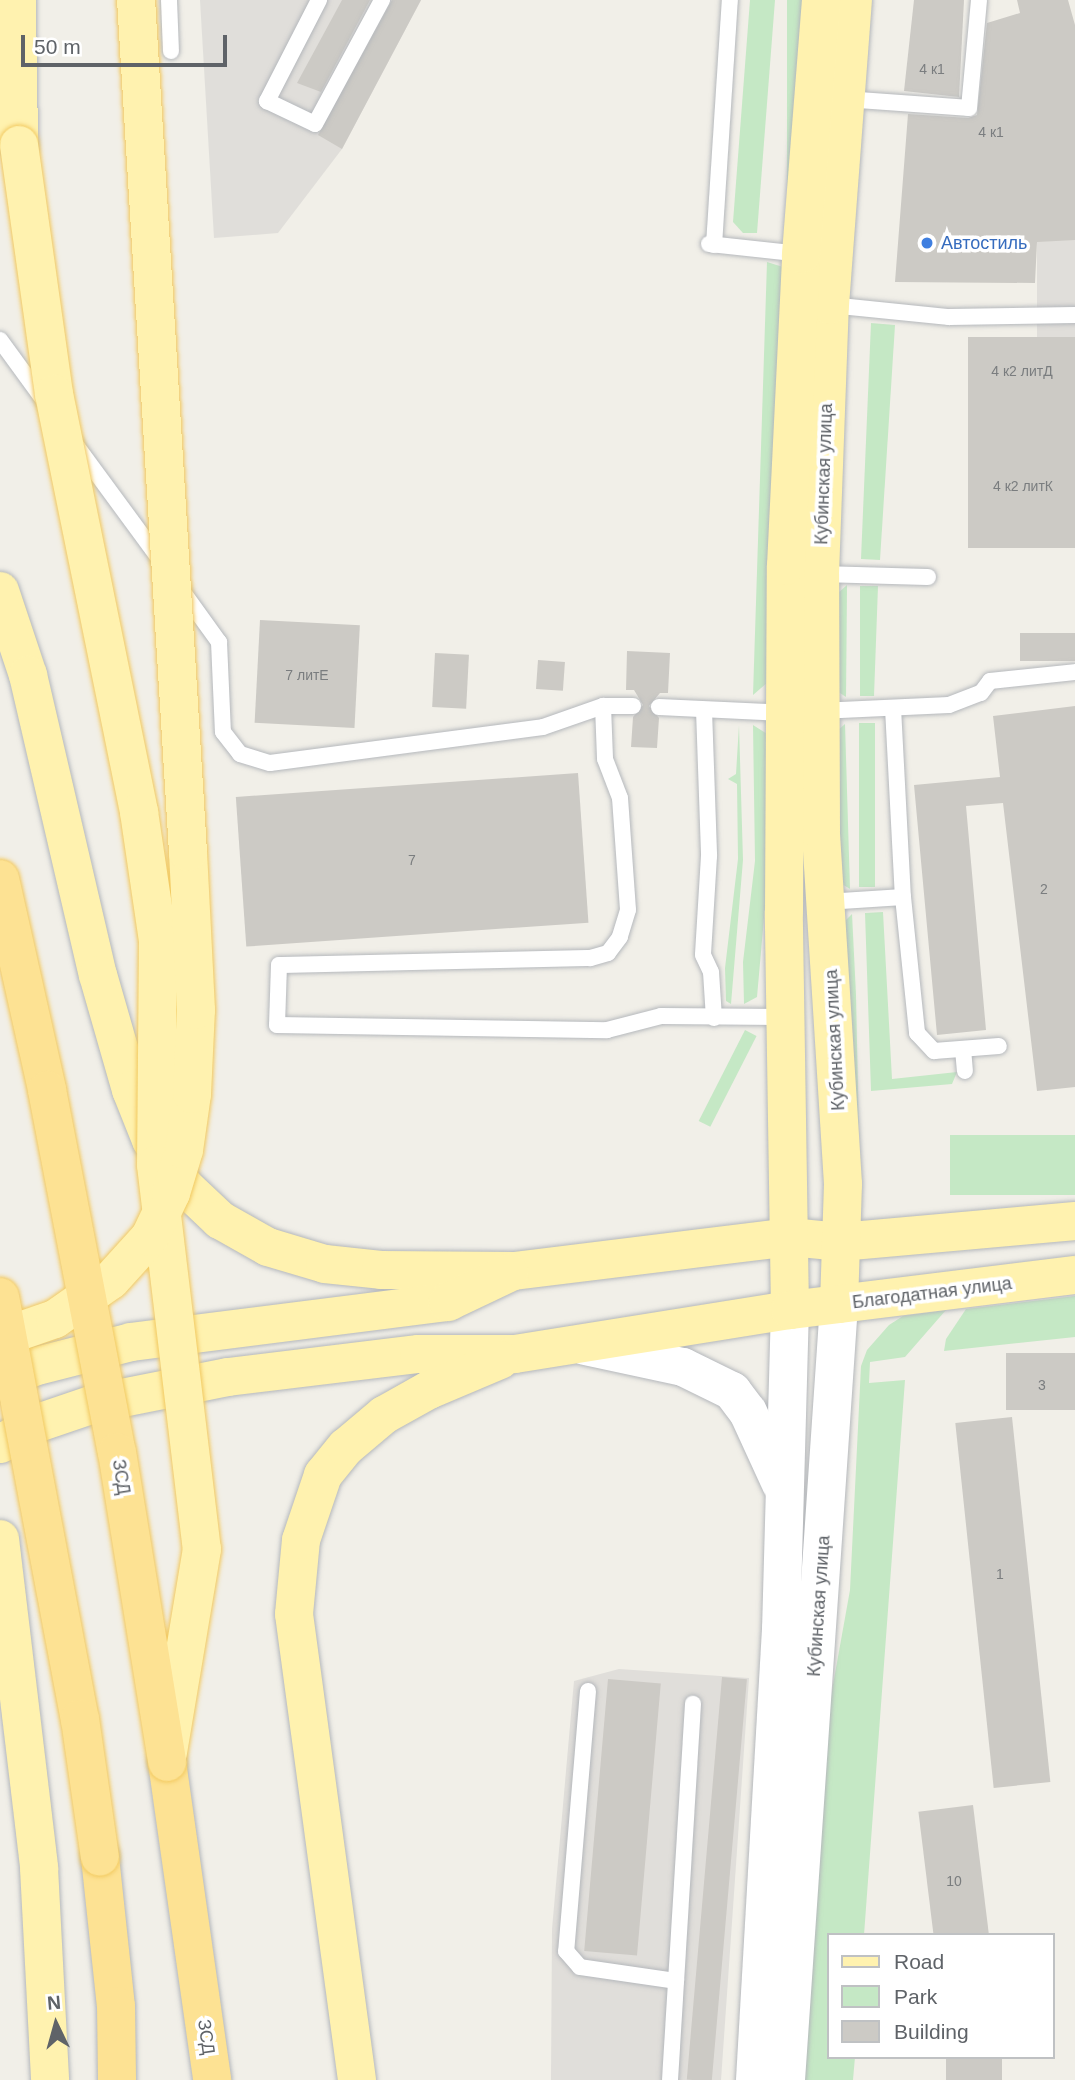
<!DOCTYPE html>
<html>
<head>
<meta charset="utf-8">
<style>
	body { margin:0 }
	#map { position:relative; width:1075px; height:2080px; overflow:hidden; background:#f1efe8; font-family:Helvetica,sans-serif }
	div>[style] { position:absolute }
	.industrial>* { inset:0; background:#e0deda; transform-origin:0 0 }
	.green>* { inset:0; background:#c5e8c5; transform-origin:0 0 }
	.building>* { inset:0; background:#cccac5; transform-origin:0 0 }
	.roads { filter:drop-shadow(0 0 2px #b5b8bc) drop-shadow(0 0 2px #b5b8bc) }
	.service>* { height:16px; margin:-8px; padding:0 8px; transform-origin:8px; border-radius:8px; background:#fff }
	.secondary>* { height:38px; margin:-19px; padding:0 19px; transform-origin:19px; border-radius:19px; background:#fff }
	.primary>* { height:38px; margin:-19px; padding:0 19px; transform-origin:19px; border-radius:19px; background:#fff2af }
	.motorway>* { height:38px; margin:-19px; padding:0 19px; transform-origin:19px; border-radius:19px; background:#fde293 }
	.bridges { filter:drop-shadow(0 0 2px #f2c960) drop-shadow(0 0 2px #f2c960) }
	.primary-bridge>* { height:38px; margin:-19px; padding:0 19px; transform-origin:19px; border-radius:19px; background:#fff2af }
	.motorway-bridge>* { height:38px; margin:-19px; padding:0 19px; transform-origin:19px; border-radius:19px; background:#fde293 }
	.dots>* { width:19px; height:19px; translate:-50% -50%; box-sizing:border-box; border:4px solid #fff; border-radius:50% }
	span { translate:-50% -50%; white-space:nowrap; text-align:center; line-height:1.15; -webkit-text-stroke:7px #fff; paint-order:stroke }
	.number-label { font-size:14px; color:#7a7d7f }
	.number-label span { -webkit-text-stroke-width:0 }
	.shop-label { font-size:18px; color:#366cbe }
	.left { translate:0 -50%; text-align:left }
	.street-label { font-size:18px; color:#5f6368 }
	.legend { position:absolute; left:827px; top:1933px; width:228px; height:126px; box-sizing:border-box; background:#fff; border:2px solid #bfc1c3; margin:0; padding:9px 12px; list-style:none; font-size:21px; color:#5f6368 }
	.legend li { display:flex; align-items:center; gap:14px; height:35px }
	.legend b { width:35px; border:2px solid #bfc1c3 }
	.north { position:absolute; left:21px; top:1989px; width:70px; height:70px; -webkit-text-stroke:5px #fff; paint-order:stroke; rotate:355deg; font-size:19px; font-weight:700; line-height:28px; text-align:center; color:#5f6368 }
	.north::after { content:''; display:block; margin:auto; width:24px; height:32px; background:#5f6368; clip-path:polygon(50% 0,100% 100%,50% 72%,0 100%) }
	.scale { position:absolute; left:21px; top:35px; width:206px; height:32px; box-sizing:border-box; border:4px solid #5f6368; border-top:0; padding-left:9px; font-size:21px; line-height:24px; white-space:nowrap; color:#5f6368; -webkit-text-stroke:5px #fff; paint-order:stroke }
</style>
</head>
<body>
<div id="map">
	<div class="industrial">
		<div style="clip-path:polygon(200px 0,421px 0,342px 149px,278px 233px,214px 238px)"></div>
		<div style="left:1075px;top:240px;width:97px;height:38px;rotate:90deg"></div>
		<div style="clip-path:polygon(619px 1669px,749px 1678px,721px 2080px,551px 2080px,552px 1929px,574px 1681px)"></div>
	</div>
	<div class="green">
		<div style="clip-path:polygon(750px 0,775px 0,757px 233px,743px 233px,733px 222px)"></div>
		<div style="left:787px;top:0;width:16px;height:236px"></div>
		<div style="clip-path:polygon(767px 262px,783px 267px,767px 683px,753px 695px)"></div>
		<div style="clip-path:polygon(871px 323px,895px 325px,880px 560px,861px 559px)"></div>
		<div style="clip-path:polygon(847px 585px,846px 697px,837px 691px,837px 594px)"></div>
		<div style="clip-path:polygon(860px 586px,878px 586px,874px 696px,860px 696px)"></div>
		<div style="left:859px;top:723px;width:16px;height:164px"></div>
		<div style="clip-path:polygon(845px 724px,850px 889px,842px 884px,839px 841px,837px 731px)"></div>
		<div style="clip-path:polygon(739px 725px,743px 860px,731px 1004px,726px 1001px,725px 968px,738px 859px,737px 784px,728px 779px,736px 774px)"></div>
		<div style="clip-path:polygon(753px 725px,769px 735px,769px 861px,757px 997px,744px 1004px,743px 962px,755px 861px)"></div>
		<div style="clip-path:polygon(883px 912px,892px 1079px,957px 1072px,952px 1084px,871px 1091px,865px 913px)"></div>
		<div style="clip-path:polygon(852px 914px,856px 995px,859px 1137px,845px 921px)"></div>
		<div style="left:745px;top:1030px;width:13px;height:102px;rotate:27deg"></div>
		<div style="left:1075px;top:1135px;width:60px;height:125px;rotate:90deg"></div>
		<div style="clip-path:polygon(1075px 1296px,1075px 1337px,944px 1351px,946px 1339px,966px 1309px)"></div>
		<div style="clip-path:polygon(946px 1310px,905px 1357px,870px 1362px,869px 1383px,905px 1380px,864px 1935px,828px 1935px,828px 2057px,855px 2057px,853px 2080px,804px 2080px,827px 1718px,850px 1590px,861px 1366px,867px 1350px,889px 1325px,903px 1316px)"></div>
	</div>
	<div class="building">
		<div style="clip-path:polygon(342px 0,370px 0,321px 92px,297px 83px)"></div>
		<div style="clip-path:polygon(392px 0,421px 0,342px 149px,318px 135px)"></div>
		<div style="clip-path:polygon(914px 0,964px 0,959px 97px,904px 91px)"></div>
		<div style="clip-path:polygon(1017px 0,1068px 0,1075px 25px,1075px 240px,1037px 242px,1035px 283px,895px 282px,908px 114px,968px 118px,977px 115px,987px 23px,1020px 13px)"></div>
		<div style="left:1075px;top:337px;width:211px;height:107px;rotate:90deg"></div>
		<div style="left:260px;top:620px;width:100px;height:103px;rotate:3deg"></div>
		<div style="left:1075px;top:633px;width:28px;height:55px;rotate:90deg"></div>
		<div style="clip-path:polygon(627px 651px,670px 653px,668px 693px,660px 693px,649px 706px,659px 718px,657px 748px,631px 747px,633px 717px,643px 705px,634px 690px,626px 690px)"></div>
		<div style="left:435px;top:653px;width:34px;height:54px;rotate:3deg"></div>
		<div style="left:538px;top:660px;width:27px;height:29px;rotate:4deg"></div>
		<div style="clip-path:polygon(1075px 706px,1075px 1087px,1037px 1091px,1003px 803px,966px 806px,986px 1030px,937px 1035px,914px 785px,1000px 777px,993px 716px)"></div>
		<div style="left:578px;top:773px;width:150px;height:343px;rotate:86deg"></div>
		<div style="left:1075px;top:1353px;width:57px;height:69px;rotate:90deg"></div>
		<div style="left:1012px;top:1417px;width:367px;height:57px;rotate:84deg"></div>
		<div style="left:722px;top:1677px;width:25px;height:404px;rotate:5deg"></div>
		<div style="left:608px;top:1679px;width:53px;height:273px;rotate:5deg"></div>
		<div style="left:973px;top:1805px;width:131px;height:55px;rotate:83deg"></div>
		<div style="left:946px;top:2057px;width:56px;height:23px"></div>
	</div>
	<div class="roads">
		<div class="service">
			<div style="left:169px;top:0;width:51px;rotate:87.8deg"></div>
			<div style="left:319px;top:0;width:114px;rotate:117.2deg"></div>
			<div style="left:267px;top:101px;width:53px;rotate:25.6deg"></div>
			<div style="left:315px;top:124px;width:141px;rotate:-61.6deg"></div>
			<div style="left:846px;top:99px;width:123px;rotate:4.2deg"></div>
			<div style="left:969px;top:108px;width:108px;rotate:-84.7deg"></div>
			<div style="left:709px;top:244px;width:93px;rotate:6.2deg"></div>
			<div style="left:714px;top:245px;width:246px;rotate:-86.3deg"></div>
			<div style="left:830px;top:305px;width:120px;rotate:5.8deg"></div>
			<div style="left:949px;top:317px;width:126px;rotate:-0.9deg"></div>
			<div style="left:0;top:340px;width:78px;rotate:53.9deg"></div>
			<div style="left:75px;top:444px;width:149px;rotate:53.7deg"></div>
			<div style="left:820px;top:574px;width:108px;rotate:1.6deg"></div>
			<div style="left:180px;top:588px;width:67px;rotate:54.2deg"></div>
			<div style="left:219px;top:642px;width:90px;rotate:87.5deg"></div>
			<div style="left:223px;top:732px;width:28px;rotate:52deg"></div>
			<div style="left:240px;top:754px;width:31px;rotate:17deg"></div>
			<div style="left:270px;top:763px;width:275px;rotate:-7.5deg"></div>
			<div style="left:543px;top:727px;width:64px;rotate:-19.3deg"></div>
			<div style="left:603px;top:706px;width:30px"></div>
			<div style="left:603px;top:706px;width:53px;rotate:87.8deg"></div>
			<div style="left:605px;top:759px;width:42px;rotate:69deg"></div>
			<div style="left:620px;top:798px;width:112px;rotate:85.9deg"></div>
			<div style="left:628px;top:910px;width:28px;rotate:107deg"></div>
			<div style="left:620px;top:937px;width:20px;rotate:127deg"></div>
			<div style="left:608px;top:953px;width:19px;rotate:164deg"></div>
			<div style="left:590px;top:958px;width:311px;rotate:178.7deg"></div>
			<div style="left:279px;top:965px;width:60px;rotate:91.9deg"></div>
			<div style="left:277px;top:1025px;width:330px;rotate:0.9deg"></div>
			<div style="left:607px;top:1030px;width:56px;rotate:-14.5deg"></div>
			<div style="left:661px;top:1016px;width:124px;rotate:0.5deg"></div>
			<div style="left:659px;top:707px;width:127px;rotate:2.7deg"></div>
			<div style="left:893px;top:708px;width:189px;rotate:87deg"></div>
			<div style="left:903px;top:897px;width:137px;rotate:84.1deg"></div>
			<div style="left:917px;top:1033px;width:25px;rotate:47deg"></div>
			<div style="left:934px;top:1051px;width:65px;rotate:-4.4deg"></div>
			<div style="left:704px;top:710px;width:146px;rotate:88deg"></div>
			<div style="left:709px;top:856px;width:99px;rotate:93.5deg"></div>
			<div style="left:703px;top:955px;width:19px;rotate:65deg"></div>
			<div style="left:711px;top:972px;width:46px;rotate:86.3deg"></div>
			<div style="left:819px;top:711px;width:130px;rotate:-2.6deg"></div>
			<div style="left:949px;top:705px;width:34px;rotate:-21deg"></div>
			<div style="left:981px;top:693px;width:15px;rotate:-53deg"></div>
			<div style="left:990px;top:681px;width:85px;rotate:-6deg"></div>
			<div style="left:826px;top:902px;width:77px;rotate:-3.7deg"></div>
			<div style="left:963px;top:1049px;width:22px;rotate:85deg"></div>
			<div style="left:588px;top:1691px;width:261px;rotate:94.8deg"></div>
			<div style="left:566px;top:1951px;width:21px;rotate:49deg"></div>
			<div style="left:580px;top:1967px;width:97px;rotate:8.3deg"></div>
			<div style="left:670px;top:2080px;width:377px;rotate:-86.5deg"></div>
		</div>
		<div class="secondary">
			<div style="left:585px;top:1346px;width:100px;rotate:12.1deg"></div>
			<div style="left:683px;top:1367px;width:55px;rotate:26.1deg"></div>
			<div style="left:732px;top:1391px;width:26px;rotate:53deg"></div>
			<div style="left:748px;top:1412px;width:79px;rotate:65.4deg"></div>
			<div style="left:755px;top:2080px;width:451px;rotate:-86.7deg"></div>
			<div style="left:781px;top:1630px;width:320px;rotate:-88.4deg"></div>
			<div style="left:786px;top:2080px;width:778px;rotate:-86.09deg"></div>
		</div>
		<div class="primary">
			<div style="left:17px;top:0;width:145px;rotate:89.2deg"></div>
			<div style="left:0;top:591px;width:89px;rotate:71.6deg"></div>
			<div style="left:28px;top:675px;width:308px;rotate:76.9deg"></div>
			<div style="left:98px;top:975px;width:120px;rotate:74deg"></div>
			<div style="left:131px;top:1090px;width:54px;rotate:68.2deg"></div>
			<div style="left:151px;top:1140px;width:57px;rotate:54.3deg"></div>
			<div style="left:184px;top:1186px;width:50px;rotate:43.4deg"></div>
			<div style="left:220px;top:1220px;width:55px;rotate:29.4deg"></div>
			<div style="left:268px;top:1247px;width:59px;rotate:16.6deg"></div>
			<div style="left:325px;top:1264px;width:56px;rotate:6.1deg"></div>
			<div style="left:381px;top:1270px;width:133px;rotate:0.4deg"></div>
			<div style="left:514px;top:1271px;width:278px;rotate:-7deg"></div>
			<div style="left:790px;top:1237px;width:50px;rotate:5.7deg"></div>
			<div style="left:840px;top:1242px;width:236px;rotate:-5.1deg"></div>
			<div style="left:839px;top:1304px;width:120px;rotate:-88.1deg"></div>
			<div style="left:843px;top:1184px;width:354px;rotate:-93.6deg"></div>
			<div style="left:821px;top:831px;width:257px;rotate:-90.2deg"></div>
			<div style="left:820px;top:574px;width:269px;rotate:-87.9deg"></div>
			<div style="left:830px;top:305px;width:306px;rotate:-85.7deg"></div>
			<div style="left:790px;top:1310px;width:398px;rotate:-90.9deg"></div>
			<div style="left:784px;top:912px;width:346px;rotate:-89.7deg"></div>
			<div style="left:786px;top:566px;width:312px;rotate:-87.2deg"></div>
			<div style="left:801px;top:254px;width:255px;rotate:-85.5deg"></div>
			<div style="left:0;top:1382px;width:36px;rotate:-24deg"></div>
			<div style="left:33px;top:1367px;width:101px;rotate:-14.3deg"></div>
			<div style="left:131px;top:1342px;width:320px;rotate:-7.2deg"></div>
			<div style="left:448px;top:1302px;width:68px;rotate:-25.4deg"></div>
			<div style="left:0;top:1444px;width:43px;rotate:-28.9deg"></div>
			<div style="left:38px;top:1423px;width:62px;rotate:-18.7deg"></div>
			<div style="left:97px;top:1403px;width:134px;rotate:-11.2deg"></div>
			<div style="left:228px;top:1377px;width:192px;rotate:-6.9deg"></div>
			<div style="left:419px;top:1354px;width:96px"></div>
			<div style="left:515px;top:1354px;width:278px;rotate:-9.1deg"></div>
			<div style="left:790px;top:1310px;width:287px;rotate:-7deg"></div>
			<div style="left:0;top:1539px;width:331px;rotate:83.2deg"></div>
			<div style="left:39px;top:1868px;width:212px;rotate:87deg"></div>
			<div style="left:357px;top:2080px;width:470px;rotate:-97.7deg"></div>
			<div style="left:294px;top:1614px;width:74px;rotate:-84.6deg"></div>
			<div style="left:301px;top:1540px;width:69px;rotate:-71.3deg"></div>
			<div style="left:323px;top:1475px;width:36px;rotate:-51deg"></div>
			<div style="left:346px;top:1447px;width:50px;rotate:-40.1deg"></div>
			<div style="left:384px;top:1415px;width:51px;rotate:-29.1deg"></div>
			<div style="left:429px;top:1390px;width:77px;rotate:-22.9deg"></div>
		</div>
		<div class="motorway">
			<div style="left:167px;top:1762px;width:321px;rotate:81.9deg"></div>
			<div style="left:100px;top:1857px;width:150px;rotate:83.9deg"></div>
			<div style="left:116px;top:2006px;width:74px;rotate:89.2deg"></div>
		</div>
	</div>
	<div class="bridges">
		<div class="primary-bridge">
			<div style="left:19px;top:145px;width:251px;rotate:82deg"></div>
			<div style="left:54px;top:394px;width:427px;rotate:78.5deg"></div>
			<div style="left:139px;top:812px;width:129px;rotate:81.6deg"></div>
			<div style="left:158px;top:940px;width:225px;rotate:90.5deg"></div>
			<div style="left:156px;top:1165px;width:387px;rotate:83.2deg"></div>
			<div style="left:202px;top:1549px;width:207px;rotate:99.5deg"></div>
			<div style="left:0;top:1338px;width:58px;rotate:-19.1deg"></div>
			<div style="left:55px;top:1319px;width:68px;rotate:-34.9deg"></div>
			<div style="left:111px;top:1280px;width:58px;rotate:-47.8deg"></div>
			<div style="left:150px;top:1237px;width:49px;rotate:-64.5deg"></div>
			<div style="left:171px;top:1193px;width:45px;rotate:-73.2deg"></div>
			<div style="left:184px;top:1150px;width:57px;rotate:-81.9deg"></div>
			<div style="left:192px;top:1094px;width:84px;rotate:-87.3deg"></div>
			<div style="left:196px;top:1010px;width:158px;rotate:-92.9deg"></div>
			<div style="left:188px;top:852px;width:854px;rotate:-93.49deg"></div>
		</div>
		<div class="motorway-bridge">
			<div style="left:0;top:879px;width:216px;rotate:77.4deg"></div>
			<div style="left:47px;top:1090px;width:369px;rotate:79.1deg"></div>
			<div style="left:117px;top:1452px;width:314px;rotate:80.8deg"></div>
			<div style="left:0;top:1297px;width:430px;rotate:79.3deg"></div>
			<div style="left:80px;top:1719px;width:139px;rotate:81.8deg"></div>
		</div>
	</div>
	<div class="dots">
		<div style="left:927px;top:243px;background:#3f7fe0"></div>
	</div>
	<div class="number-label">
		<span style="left:932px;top:69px">4 к1</span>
		<span style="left:991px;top:132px">4 к1</span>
		<span style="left:1022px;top:371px">4 к2 литД</span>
		<span style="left:1023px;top:486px">4 к2 литК</span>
		<span style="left:307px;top:675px">7 литЕ</span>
		<span style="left:412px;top:860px">7</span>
		<span style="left:1044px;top:889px">2</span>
		<span style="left:1042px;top:1385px">3</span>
		<span style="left:1000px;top:1574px">1</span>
		<span style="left:954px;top:1881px">10</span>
	</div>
	<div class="shop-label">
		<span class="left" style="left:941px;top:243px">Автостиль</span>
	</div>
	<div class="street-label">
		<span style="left:824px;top:474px;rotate:-88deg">Кубинская улица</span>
		<span style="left:835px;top:1040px;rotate:-93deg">Кубинская улица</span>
		<span style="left:932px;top:1293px;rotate:-7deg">Благодатная улица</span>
		<span style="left:121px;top:1477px;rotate:81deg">ЗСД</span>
		<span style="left:819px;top:1606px;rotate:-86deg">Кубинская улица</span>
		<span style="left:206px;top:2037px;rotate:82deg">ЗСД</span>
	</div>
	<ul class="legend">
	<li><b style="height:9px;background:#fff2af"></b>Road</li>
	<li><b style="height:19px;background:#c5e8c5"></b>Park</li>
	<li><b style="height:19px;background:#cccac5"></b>Building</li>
	</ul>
	<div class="north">N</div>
	<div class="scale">50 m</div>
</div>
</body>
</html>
